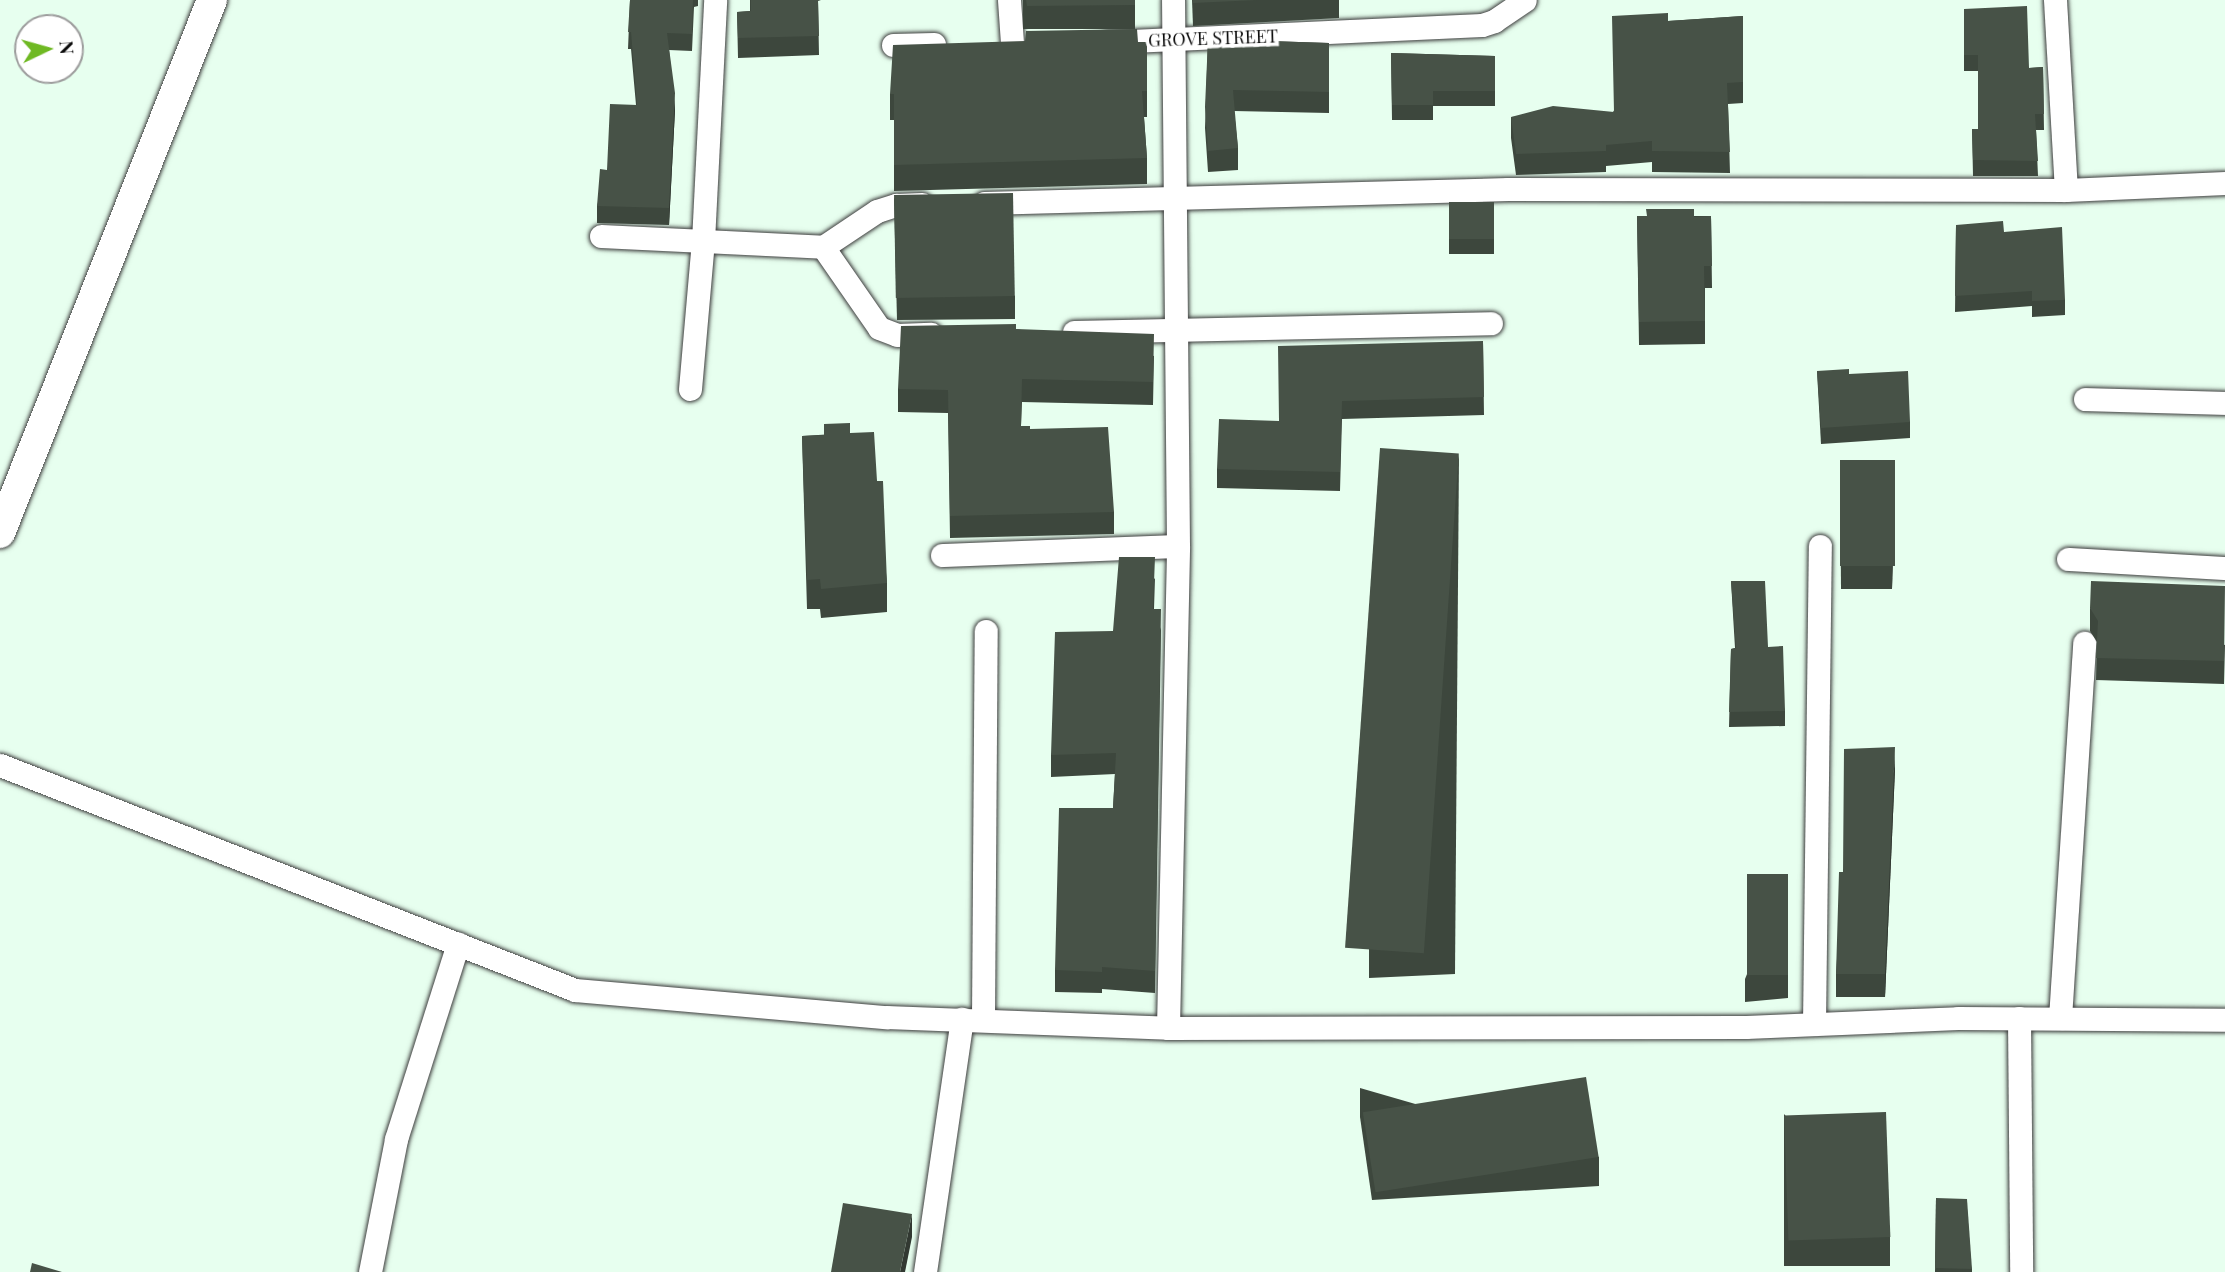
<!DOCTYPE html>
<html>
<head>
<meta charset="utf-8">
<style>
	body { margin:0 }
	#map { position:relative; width:2225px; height:1272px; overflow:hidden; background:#e7ffef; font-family:"Playfair Display",serif }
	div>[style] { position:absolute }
	.roads { filter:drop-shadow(0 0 2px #3d3d3d) drop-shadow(0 0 2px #3d3d3d) }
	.minor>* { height:23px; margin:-11.5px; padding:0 11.5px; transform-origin:11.5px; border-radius:11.5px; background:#fff }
	.tertiary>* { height:30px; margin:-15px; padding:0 15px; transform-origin:15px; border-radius:15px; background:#fff }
	.wall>* { inset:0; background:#3d473d; transform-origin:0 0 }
	.shaded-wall>* { inset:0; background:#323932 }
	.building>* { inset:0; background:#475247; transform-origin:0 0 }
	span { translate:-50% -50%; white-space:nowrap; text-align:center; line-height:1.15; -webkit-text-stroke:7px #fff; paint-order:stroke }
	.street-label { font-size:18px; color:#0a0a0a }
	.north { position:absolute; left:14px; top:14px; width:70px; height:70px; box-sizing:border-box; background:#fff; border:2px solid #9d9d9d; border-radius:50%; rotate:85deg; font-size:19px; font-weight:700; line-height:28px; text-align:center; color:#0a0a0a }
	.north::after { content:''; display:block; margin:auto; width:24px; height:32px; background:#6fb923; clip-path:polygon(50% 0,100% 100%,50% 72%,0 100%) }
</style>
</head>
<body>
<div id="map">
	<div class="roads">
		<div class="minor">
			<div style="left:1009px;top:0;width:43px;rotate:86deg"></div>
			<div style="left:2055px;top:0;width:190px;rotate:86.7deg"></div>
			<div style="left:2066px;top:190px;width:159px;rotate:-2.5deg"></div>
			<div style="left:1109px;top:42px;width:373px;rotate:-2.6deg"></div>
			<div style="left:1482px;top:25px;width:13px;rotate:-18deg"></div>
			<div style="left:1494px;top:21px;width:37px;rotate:-34deg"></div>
			<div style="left:893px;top:45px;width:41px;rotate:-1.4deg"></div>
			<div style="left:984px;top:203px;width:524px;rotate:-1.53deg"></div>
			<div style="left:1508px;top:189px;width:558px;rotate:0.1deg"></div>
			<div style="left:601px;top:236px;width:222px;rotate:2.8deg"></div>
			<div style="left:823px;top:247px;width:65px;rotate:-33.7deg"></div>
			<div style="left:877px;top:211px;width:20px;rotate:-18deg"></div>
			<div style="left:896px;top:205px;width:26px;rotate:-2deg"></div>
			<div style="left:823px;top:247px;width:98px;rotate:55.3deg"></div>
			<div style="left:879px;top:328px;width:19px;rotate:21deg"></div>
			<div style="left:897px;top:335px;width:34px;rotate:-2deg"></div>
			<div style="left:1074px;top:332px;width:417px;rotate:-1.2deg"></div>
			<div style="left:690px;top:389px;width:149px;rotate:-85deg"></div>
			<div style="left:703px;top:241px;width:241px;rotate:-87.1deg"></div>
			<div style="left:2085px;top:399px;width:140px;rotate:1.6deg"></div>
			<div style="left:942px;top:555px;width:236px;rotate:-2.2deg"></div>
			<div style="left:2068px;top:559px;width:157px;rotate:3.3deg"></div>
			<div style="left:0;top:765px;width:617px;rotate:21.37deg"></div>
			<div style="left:575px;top:990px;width:312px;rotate:5deg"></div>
			<div style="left:886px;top:1017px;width:282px;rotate:2.2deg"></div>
			<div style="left:1168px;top:1028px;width:578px;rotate:-0.1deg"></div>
			<div style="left:1746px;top:1027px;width:212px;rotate:-2.4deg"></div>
			<div style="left:1958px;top:1018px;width:267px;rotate:0.4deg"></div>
			<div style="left:2019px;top:1018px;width:254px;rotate:89.5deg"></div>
			<div style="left:2060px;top:1018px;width:376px;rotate:-86.3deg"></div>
			<div style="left:983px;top:1019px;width:388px;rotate:-89.6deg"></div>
			<div style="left:1814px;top:1024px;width:478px;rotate:-89.3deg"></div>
			<div style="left:1168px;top:1028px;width:482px;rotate:-88.8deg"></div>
			<div style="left:1178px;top:546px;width:546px;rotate:-90.52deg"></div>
			<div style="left:370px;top:1272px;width:136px;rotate:-78.9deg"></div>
			<div style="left:396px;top:1139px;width:205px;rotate:-72.4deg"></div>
			<div style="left:925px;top:1272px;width:256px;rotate:-81.7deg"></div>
		</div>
		<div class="tertiary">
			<div style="left:0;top:533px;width:574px;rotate:-68.31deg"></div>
		</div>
	</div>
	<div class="wall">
		<div style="clip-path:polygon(630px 0,698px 0,698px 6px,694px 7px,692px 51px,669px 50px,675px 110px,669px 225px,597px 223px,597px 206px,607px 170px,636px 105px,631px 49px,628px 49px)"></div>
		<div style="clip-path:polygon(750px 0,821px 0,818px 1px,819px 55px,738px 58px,737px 12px,750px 11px)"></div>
		<div style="left:1023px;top:0;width:112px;height:29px"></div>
		<div style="clip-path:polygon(1192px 0,1339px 0,1339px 18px,1193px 26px)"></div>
		<div style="clip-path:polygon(1964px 9px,2029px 68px,2043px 67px,2044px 130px,2036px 130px,2038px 176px,1973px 176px,1972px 129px,1978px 129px,1978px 71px,1964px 71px)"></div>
		<div style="clip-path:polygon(1743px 16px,1743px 103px,1728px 104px,1730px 173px,1652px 172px,1652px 162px,1606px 166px,1606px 172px,1516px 175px,1511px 138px,1511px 117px,1613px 112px,1668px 21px)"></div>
		<div style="clip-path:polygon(1208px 39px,1329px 43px,1329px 113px,1234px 111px,1238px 148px,1238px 170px,1208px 172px,1205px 128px)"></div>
		<div style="clip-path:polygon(1138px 42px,1147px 42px,1147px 117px,1144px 117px,1147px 158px,1147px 184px,894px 191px,894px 120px,890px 120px,890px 94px)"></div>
		<div style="clip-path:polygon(1391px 53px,1495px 56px,1495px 106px,1433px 106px,1433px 120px,1392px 120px)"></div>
		<div style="clip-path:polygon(894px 198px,1015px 296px,1015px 319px,897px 320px)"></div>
		<div style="left:1449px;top:202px;width:45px;height:52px"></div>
		<div style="clip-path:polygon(1637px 216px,1711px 216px,1712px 288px,1705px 288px,1705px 344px,1639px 345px)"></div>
		<div style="clip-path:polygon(1956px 225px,2004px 232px,2065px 300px,2065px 315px,2032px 317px,2032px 306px,1955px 312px)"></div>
		<div style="clip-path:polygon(1016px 329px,1154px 356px,1153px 405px,1022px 402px,1021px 426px,1030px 429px,1114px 512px,1114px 534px,950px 538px,948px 413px,898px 412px,898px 389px)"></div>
		<div style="clip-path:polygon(1483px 341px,1484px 415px,1342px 419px,1340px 491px,1217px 488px,1217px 469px,1279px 421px)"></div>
		<div style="clip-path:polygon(1817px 371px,1849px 374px,1910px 422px,1910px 438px,1821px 444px)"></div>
		<div style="clip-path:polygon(850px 433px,877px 481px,887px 583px,887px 612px,821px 618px,820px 609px,807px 609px,802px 436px)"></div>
		<div style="clip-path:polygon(1459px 454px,1455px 974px,1369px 978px,1369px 949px)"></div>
		<div style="clip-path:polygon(1840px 460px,1895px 483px,1892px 589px,1841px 589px)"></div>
		<div style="clip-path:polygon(1155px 578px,1154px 609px,1161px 630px,1155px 993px,1102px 989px,1102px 993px,1055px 992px,1055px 970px,1113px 808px,1115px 774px,1051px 777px,1051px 755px,1113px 631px)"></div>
		<div style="clip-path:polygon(1731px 581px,1768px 647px,1785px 711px,1785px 726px,1729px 727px,1731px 649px,1735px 648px)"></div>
		<div style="clip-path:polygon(2090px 608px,2225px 645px,2224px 684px,2096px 680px,2097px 642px,2090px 631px)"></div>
		<div style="clip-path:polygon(1895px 769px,1885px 997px,1836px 997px,1836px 974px,1843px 872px)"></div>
		<div style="clip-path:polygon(1788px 874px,1788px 998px,1745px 1002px,1745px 979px)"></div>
		<div style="clip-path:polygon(1360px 1088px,1599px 1157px,1599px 1186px,1372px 1200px,1360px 1117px)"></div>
		<div style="clip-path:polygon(1784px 1114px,1890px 1237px,1890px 1266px,1784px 1266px)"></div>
		<div style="clip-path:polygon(1936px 1198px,1972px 1269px,1972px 1272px,1935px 1272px)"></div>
	</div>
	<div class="shaded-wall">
		<div style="clip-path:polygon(675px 93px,675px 110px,669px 225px,669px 208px)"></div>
		<div style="clip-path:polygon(1895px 460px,1895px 483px,1892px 589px,1892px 566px)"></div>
		<div style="clip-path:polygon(1895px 747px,1895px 769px,1885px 997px,1885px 974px)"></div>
		<div style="clip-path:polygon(912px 1214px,912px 1237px,905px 1272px,900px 1272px)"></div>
	</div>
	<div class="building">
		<div style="clip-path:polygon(630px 0,693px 0,692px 34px,667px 33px,675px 93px,669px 208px,597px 206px,600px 169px,607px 170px,610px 104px,637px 105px,631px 32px,628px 32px)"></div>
		<div style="clip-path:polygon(751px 0,818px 0,819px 36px,738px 38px,737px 12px,751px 11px)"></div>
		<div style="clip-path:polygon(1026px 0,1135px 0,1135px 5px,1027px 6px)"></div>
		<div style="clip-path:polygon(1193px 0,1257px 0,1193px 3px)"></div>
		<div style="clip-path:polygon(2027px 6px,2029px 68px,2043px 67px,2044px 114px,2035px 114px,2038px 161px,1973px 160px,1972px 129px,1978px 129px,1978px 55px,1964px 55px,1964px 9px)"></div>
		<div style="clip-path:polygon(1668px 13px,1668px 21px,1743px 16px,1743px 82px,1727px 83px,1730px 152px,1652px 151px,1652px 141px,1606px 145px,1606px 151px,1516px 154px,1511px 117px,1553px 106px,1614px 112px,1612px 16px)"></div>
		<div style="clip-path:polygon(1137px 29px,1138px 42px,1147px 42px,1147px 91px,1142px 91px,1147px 158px,894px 165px,894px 94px,890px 94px,893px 45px,1025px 41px,1026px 31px)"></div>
		<div style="clip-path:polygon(1208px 39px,1329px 43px,1329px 92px,1233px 90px,1238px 148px,1208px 151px,1205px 107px)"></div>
		<div style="clip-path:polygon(1391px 53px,1495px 56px,1495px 91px,1433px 91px,1433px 105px,1392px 105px)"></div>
		<div style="left:1013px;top:193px;width:103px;height:119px;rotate:89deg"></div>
		<div style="left:1449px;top:202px;width:45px;height:37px"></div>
		<div style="clip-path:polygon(1646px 209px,1694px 209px,1694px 217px,1711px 216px,1712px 266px,1704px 266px,1705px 321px,1639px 322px,1637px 216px,1647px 216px)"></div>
		<div style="clip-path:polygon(2003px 221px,2004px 232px,2062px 227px,2065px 300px,2032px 301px,2032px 291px,1955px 296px,1956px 225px)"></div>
		<div style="clip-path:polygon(1016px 324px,1016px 329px,1154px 334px,1153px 382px,1022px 379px,1021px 426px,1030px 426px,1030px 429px,1108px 427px,1114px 512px,950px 516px,948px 390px,898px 389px,901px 326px)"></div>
		<div style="clip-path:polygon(1483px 341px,1484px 397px,1342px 401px,1340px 472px,1217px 469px,1219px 419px,1279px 421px,1278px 346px)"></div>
		<div style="clip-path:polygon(1849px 369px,1849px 374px,1908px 371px,1910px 422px,1821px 428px,1817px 371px)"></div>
		<div style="clip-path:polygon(850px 423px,850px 433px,874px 432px,877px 481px,883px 481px,887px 583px,821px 589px,820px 579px,807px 580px,802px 436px,824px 435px,824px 424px)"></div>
		<div style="left:1380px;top:448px;width:79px;height:501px;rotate:4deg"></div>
		<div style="left:1840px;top:460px;width:55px;height:106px"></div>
		<div style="clip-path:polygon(1119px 557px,1155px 557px,1153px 609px,1161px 609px,1155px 971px,1102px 967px,1102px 972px,1055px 970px,1059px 808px,1113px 808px,1116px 753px,1051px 755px,1055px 632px,1113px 631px)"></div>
		<div style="clip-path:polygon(1731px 581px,1765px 581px,1768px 647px,1783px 646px,1785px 711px,1729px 712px,1731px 649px,1736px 648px)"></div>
		<div style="clip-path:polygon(2091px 581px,2225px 586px,2224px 661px,2096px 658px,2098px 621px,2090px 608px)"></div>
		<div style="clip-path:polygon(1895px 747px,1885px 974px,1836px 974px,1839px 872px,1843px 872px,1844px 749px)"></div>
		<div style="left:1788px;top:874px;width:101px;height:41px;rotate:90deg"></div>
		<div style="left:1586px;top:1077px;width:81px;height:226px;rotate:81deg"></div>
		<div style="left:1886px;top:1112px;width:125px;height:102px;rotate:88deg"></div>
		<div style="clip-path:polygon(1936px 1198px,1967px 1199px,1972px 1269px,1935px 1268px)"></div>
		<div style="clip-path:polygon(843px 1203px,912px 1214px,900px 1272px,831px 1272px)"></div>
		<div style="clip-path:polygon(32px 1263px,62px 1272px,30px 1272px)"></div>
	</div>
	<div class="street-label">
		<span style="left:1213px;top:38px;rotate:-2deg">GROVE STREET</span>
	</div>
	<div class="north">N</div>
</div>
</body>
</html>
